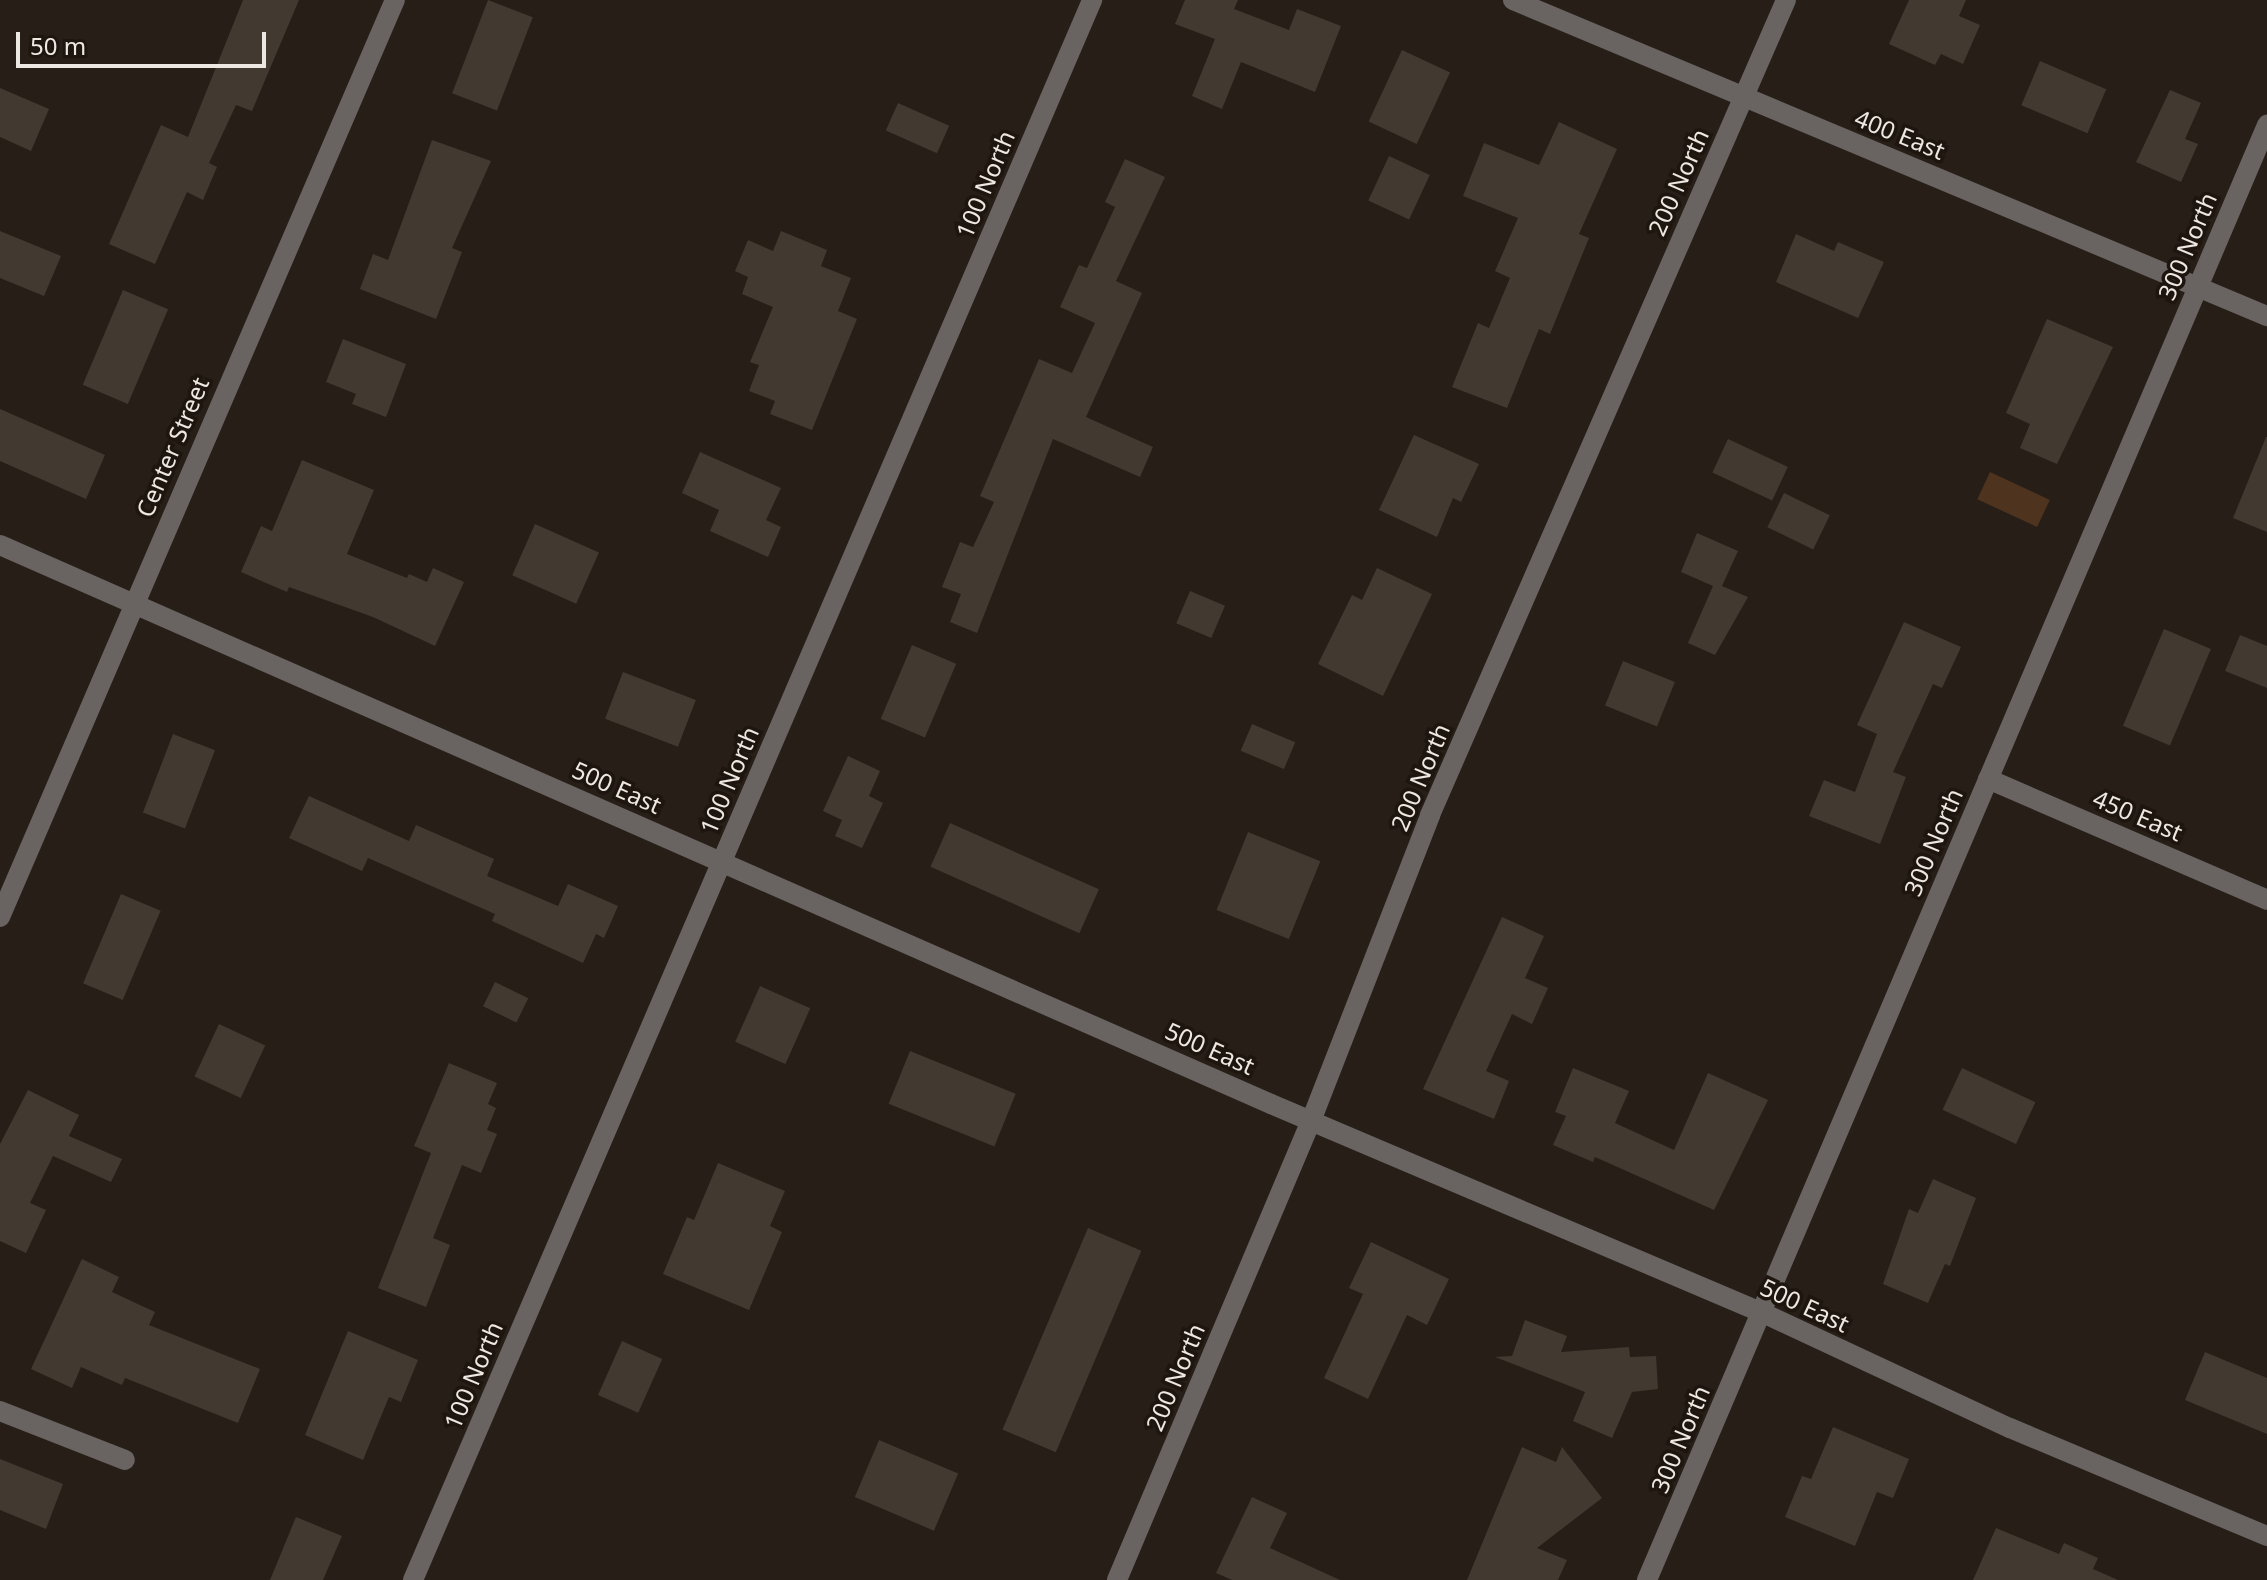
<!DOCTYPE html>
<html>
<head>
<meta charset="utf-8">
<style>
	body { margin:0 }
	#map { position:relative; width:2267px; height:1580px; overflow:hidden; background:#271e18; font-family:"Noto Sans",sans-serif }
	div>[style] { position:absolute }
	.green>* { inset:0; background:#4e331e; transform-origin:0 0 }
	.building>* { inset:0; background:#423931; transform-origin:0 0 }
	.service>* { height:20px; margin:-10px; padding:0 10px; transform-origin:10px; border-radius:10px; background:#696461 }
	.minor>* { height:20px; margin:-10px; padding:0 10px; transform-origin:10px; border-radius:10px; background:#696461 }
	.tertiary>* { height:20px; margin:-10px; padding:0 10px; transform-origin:10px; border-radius:10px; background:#696461 }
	span { translate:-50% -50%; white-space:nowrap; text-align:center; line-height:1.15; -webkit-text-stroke:7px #1e150f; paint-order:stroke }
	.street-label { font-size:24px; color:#eee8e3 }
	.scale { position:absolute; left:16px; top:32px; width:250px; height:36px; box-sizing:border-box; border:4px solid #eee8e3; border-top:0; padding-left:10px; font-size:24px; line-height:28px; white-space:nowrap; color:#eee8e3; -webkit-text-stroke:6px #1e150f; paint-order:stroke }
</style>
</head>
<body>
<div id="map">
	<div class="green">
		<div style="left:1990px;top:472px;width:66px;height:30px;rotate:25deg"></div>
	</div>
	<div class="building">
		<div style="clip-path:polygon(243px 0,299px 0,252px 111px,236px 105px,209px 163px,217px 167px,203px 200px,187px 192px,155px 264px,109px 244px,161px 125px,188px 137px)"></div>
		<div style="left:488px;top:0;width:48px;height:100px;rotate:21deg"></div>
		<div style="clip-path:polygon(1185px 0,1238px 0,1234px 9px,1289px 30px,1297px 9px,1341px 26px,1315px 92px,1241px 62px,1222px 109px,1192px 96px,1215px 39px,1175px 24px)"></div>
		<div style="clip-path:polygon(1909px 0,1966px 0,1959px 16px,1980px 25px,1963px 64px,1941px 54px,1935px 65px,1889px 44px)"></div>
		<div style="left:1402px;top:50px;width:53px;height:79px;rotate:25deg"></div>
		<div style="left:2040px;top:61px;width:72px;height:48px;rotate:23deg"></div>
		<div style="clip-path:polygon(0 88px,49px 109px,31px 151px,0 137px)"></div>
		<div style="clip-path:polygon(2170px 90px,2201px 103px,2185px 139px,2198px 144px,2181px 182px,2136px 162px)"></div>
		<div style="left:898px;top:103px;width:56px;height:30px;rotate:24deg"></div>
		<div style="clip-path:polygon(1559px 122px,1617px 149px,1579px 234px,1589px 238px,1550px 334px,1539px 329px,1507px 408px,1452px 387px,1478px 323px,1489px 328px,1510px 278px,1495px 271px,1518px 218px,1463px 196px,1484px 143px,1539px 165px)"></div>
		<div style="clip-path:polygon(432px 140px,491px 161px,452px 248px,462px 252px,436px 319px,360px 289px,373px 254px,388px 260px)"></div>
		<div style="left:1389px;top:156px;width:45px;height:49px;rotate:25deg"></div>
		<div style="clip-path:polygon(1125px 159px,1165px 177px,1116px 281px,1142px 293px,1086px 417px,1153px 447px,1140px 477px,1053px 439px,977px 633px,950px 622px,961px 594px,942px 587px,960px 542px,973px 547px,994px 502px,980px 496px,1039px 359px,1072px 373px,1095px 323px,1060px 307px,1079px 265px,1087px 268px,1115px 207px,1105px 202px)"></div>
		<div style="clip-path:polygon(0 231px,61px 256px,44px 296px,0 278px)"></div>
		<div style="clip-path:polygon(781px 231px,827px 250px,821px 266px,851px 278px,838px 311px,857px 319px,812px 430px,770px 414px,775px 401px,749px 391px,759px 365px,750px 362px,773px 307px,742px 294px,748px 277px,735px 271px,748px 240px,773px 251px)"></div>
		<div style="clip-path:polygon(1796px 234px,1834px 251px,1838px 242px,1884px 262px,1858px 318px,1776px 282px)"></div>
		<div style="left:123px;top:290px;width:49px;height:103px;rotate:23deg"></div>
		<div style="clip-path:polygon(2047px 319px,2113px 347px,2057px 464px,2020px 448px,2030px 424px,2006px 413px)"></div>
		<div style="clip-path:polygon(343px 339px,406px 364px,386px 417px,352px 404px,356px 394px,326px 382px)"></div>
		<div style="clip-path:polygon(0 409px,105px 455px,86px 499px,0 461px)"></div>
		<div style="clip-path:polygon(1414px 435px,1479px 464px,1461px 502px,1453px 498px,1437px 537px,1379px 510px)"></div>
		<div style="clip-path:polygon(2266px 437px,2267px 437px,2267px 532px,2233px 518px)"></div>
		<div style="left:1728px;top:439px;width:66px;height:37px;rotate:25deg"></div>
		<div style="clip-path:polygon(700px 452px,781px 488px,766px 520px,781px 527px,768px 557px,710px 531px,719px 510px,682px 493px)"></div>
		<div style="clip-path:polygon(302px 460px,374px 490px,347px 554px,407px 578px,409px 574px,427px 582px,433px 568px,464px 582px,435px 646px,373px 617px,289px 587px,287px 592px,241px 572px,261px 526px,272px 531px)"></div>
		<div style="left:1784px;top:493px;width:51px;height:38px;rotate:26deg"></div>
		<div style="left:535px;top:524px;width:70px;height:56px;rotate:24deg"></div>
		<div style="clip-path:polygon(1697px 533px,1738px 551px,1722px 586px,1748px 597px,1715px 655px,1688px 643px,1713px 586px,1681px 572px)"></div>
		<div style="clip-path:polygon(1377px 568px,1432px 594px,1383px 696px,1318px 664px,1352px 595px,1362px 600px)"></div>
		<div style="left:1190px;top:591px;width:38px;height:35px;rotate:23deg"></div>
		<div style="clip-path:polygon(1904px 622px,1961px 647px,1942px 688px,1933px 684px,1893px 772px,1906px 777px,1880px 844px,1809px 816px,1824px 780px,1855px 792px,1877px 734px,1857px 725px)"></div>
		<div style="left:2164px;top:629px;width:51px;height:105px;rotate:23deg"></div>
		<div style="clip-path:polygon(2240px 635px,2267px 646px,2267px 688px,2225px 671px)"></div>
		<div style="left:912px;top:645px;width:48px;height:80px;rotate:23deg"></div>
		<div style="left:1623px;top:661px;width:56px;height:48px;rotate:22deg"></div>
		<div style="left:623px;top:672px;width:78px;height:50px;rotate:21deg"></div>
		<div style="left:1252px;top:724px;width:47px;height:29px;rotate:23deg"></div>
		<div style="left:173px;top:734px;width:45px;height:84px;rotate:21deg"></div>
		<div style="clip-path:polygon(848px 756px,880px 771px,869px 796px,883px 803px,862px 848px,835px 836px,842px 820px,823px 811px)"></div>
		<div style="clip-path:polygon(309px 796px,409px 841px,416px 825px,494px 859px,487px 876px,558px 906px,568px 884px,618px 906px,604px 938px,596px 934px,583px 963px,492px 921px,495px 914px,368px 858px,362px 871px,289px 838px)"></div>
		<div style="left:950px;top:823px;width:163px;height:48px;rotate:24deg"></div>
		<div style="left:1248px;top:832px;width:78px;height:84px;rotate:22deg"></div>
		<div style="left:121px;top:894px;width:43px;height:97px;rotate:23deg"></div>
		<div style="clip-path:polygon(1502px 917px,1544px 936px,1525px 978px,1548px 988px,1532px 1024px,1512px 1014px,1486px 1071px,1509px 1081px,1494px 1119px,1423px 1089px)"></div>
		<div style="left:495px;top:982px;width:37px;height:27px;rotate:26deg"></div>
		<div style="left:760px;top:986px;width:55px;height:61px;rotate:24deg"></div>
		<div style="left:219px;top:1024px;width:51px;height:58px;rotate:25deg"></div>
		<div style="left:910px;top:1051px;width:114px;height:57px;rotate:22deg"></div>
		<div style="clip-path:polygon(449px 1063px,497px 1083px,488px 1104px,496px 1108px,487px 1130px,497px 1134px,481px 1173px,462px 1165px,433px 1238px,450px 1245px,426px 1307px,378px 1288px,431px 1153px,414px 1146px)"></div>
		<div style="clip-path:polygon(1573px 1068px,1629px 1091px,1615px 1123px,1674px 1150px,1708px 1073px,1768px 1100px,1714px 1210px,1595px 1157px,1593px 1162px,1553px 1145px,1566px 1116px,1555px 1112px)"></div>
		<div style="left:1962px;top:1068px;width:81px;height:46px;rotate:25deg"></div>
		<div style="clip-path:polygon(28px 1090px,79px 1115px,69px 1136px,122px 1159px,111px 1182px,53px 1156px,30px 1203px,46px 1210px,26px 1253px,0 1241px,0 1144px)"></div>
		<div style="clip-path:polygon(718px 1163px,785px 1191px,770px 1226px,782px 1232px,749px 1310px,663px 1274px,687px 1217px,694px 1220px)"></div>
		<div style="clip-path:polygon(1933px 1179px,1976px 1198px,1950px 1266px,1945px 1264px,1928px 1303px,1883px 1284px,1909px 1209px,1918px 1213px)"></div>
		<div style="left:1088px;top:1228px;width:58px;height:219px;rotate:23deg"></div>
		<div style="clip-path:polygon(1371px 1242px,1449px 1279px,1427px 1325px,1407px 1315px,1368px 1399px,1324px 1378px,1363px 1294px,1349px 1288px)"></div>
		<div style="clip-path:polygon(82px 1259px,119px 1277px,112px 1292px,155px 1312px,149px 1325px,260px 1369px,238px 1423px,125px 1378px,122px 1385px,81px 1367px,72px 1388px,31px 1369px)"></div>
		<div style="clip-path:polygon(1525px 1320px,1567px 1336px,1561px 1352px,1629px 1347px,1630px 1357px,1656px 1356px,1658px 1389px,1632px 1392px,1612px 1438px,1573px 1421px,1585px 1392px,1495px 1357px,1512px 1356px)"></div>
		<div style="clip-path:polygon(348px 1331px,418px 1360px,401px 1402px,389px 1397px,363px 1460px,305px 1435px)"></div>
		<div style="left:622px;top:1341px;width:44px;height:59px;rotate:24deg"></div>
		<div style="clip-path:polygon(2205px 1352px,2267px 1378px,2267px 1434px,2185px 1400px)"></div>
		<div style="clip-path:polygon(1833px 1427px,1909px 1459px,1893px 1498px,1877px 1492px,1855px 1546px,1785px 1517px,1802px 1476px,1811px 1479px)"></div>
		<div style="left:879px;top:1440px;width:86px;height:62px;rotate:23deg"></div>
		<div style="clip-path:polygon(1522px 1447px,1556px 1462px,1562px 1447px,1602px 1498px,1537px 1548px,1567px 1560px,1558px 1580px,1467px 1580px)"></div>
		<div style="clip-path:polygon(0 1459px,63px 1484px,46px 1529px,0 1510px)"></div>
		<div style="clip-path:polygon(1252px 1497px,1287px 1513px,1270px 1548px,1340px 1580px,1232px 1580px,1216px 1573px)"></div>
		<div style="clip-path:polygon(296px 1517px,342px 1536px,323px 1580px,270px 1580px)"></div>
		<div style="clip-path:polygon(1996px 1528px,2059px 1554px,2064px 1543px,2098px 1558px,2093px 1569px,2118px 1580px,1973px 1580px)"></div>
	</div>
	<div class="service">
		<div style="left:1988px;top:779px;width:304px;rotate:23.4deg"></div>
		<div style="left:0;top:1411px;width:134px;rotate:21.4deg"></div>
	</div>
	<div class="minor">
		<div style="left:1513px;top:0;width:818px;rotate:22.74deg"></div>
		<div style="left:0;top:545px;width:1388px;rotate:23.74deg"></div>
		<div style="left:1271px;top:1104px;width:535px;rotate:23.02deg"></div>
		<div style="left:1763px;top:1313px;width:272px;rotate:25deg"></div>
		<div style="left:2010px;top:1428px;width:279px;rotate:22.8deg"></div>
		<div style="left:413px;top:1580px;width:1720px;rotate:-66.74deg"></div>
		<div style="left:1117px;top:1580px;width:498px;rotate:-67.1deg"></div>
		<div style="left:1311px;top:1121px;width:328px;rotate:-68.7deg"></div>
		<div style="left:1430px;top:815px;width:889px;rotate:-66.4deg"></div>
		<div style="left:1647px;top:1580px;width:1582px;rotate:-66.92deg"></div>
	</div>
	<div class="tertiary">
		<div style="left:0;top:917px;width:998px;rotate:-66.7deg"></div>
	</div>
	<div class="street-label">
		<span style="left:1900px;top:134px;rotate:22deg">400 East</span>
		<span style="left:1678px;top:182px;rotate:-66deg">200 North</span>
		<span style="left:985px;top:184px;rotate:-67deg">100 North</span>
		<span style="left:2187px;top:246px;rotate:-67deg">300 North</span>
		<span style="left:172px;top:447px;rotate:-67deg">Center Street</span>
		<span style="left:1420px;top:777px;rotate:-67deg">200 North</span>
		<span style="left:729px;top:780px;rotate:-67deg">100 North</span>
		<span style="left:617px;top:787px;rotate:24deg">500 East</span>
		<span style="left:2138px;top:815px;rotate:23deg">450 East</span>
		<span style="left:1933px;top:842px;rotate:-67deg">300 North</span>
		<span style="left:1210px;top:1048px;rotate:24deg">500 East</span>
		<span style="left:1805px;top:1305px;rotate:25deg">500 East</span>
		<span style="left:473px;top:1375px;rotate:-67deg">100 North</span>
		<span style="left:1175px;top:1377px;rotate:-67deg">200 North</span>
		<span style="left:1680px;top:1439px;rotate:-67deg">300 North</span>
	</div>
	<div class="scale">50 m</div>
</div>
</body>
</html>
